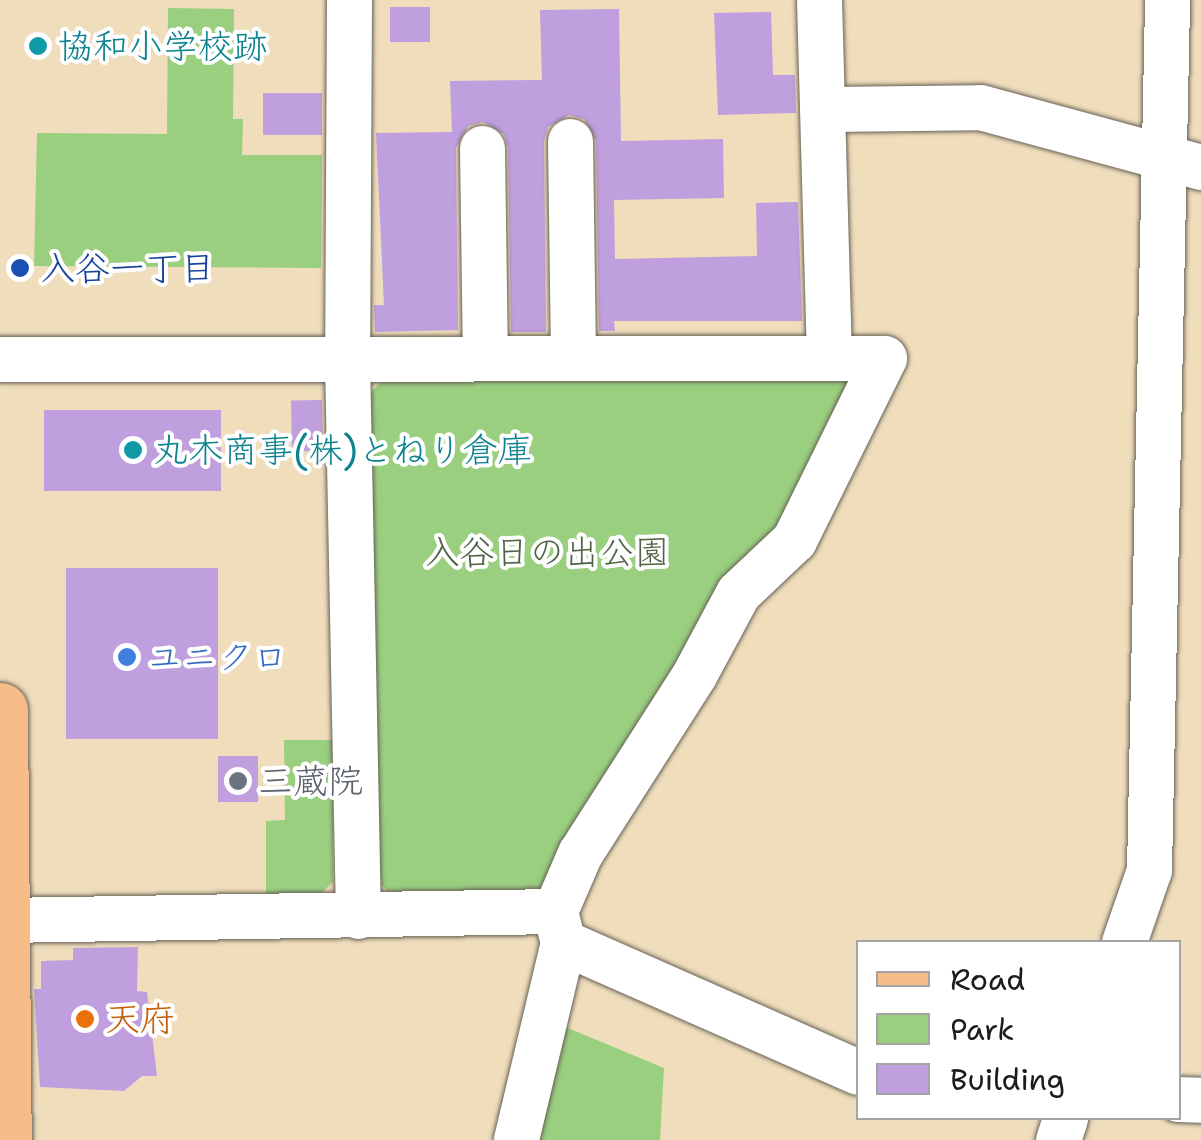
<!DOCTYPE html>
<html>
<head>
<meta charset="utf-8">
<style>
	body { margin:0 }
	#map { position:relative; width:1201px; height:1140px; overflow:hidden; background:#efddbc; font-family:"Shantell Sans","Klee One",sans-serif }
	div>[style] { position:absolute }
	.green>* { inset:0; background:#9acf80 }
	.building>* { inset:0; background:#c09fdf; transform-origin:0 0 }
	.roads { filter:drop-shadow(0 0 2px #666054) drop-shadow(0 0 2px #666054) }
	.minor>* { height:45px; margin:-22.5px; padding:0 22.5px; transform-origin:22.5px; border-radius:22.5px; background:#fff }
	.major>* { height:55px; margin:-27.5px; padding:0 27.5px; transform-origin:27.5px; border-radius:27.5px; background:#f7bd88 }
	.dots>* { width:28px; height:28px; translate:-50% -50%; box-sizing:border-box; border:5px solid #fff; border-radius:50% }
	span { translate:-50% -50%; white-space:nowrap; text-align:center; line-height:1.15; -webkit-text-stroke:8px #fff; paint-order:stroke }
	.culture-label { font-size:35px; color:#0d838f }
	.left { translate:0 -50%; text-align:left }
	.transit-label { font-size:35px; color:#164399 }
	.park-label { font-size:35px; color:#4e6444 }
	.shop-label { font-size:35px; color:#366cbe }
	.worship-label { font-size:35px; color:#5b616d }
	.food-label { font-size:35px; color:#c56008 }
	.legend { position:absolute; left:856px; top:940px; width:325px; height:180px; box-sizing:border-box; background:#fff; border:2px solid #a4a4a4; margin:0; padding:12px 18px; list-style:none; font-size:30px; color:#1c1c1c }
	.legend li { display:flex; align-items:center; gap:20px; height:50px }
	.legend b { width:50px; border:2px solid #a4a4a4 }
</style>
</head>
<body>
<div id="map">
	<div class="green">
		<div style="clip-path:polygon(168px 8px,234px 9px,233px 119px,243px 119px,242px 155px,322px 155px,321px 268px,34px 266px,37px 133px,167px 134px)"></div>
		<div style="clip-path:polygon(840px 369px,855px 390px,789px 527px,544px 897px,396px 899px,376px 880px,369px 394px,385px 378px)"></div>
		<div style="clip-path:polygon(284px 740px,333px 740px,333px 882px,315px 899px,266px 899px,266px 821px,285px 820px)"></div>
		<div style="clip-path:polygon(563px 1026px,664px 1068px,660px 1140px,536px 1140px)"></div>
	</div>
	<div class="building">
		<div style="left:390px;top:7px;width:40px;height:35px"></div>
		<div style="clip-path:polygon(619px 9px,621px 141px,723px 139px,724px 198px,614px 200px,615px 259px,757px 256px,756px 203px,798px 202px,802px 321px,614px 321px,615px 331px,599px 331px,596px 141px,584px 119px,569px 115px,548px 127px,544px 141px,546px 332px,511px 332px,508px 148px,504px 134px,483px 122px,468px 126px,456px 148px,458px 330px,375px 332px,374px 305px,384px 305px,376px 133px,452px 132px,450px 81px,542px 80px,540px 10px)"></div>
		<div style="clip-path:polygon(771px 12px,773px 75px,795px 75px,796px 113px,718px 115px,714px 13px)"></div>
		<div style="left:322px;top:93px;width:42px;height:59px;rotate:90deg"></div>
		<div style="left:322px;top:400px;width:51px;height:31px;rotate:89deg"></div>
		<div style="left:44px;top:410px;width:177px;height:81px"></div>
		<div style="left:66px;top:568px;width:152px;height:171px"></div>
		<div style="left:218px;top:756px;width:40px;height:46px"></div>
		<div style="clip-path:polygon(138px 947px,137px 991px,147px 992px,157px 1076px,142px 1076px,124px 1091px,40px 1087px,34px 989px,41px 989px,41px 961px,73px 960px,73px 948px)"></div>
	</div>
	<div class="roads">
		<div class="minor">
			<div style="left:349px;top:0;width:359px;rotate:90.3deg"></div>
			<div style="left:347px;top:359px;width:557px;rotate:88.87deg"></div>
			<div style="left:819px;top:0;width:353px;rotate:88.4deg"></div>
			<div style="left:827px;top:109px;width:153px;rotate:-0.7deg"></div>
			<div style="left:980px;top:107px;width:229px;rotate:15.2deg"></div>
			<div style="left:570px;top:141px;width:216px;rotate:89.2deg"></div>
			<div style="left:482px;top:148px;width:210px;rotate:89.2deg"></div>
			<div style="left:0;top:359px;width:884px;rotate:-0.06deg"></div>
			<div style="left:884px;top:358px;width:203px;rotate:116.3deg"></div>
			<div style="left:794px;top:540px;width:77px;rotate:136.6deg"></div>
			<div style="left:738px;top:593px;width:93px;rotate:118.2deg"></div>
			<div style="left:694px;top:675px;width:211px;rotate:122.6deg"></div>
			<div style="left:580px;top:853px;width:63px;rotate:113.3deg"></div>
			<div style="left:555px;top:911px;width:32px;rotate:76deg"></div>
			<div style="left:563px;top:942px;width:204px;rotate:103.4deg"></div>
			<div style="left:2px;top:920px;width:553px;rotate:-0.93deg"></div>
			<div style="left:563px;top:942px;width:322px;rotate:23.8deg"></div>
			<div style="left:1124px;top:942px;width:76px;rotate:-70.9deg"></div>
			<div style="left:1149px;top:870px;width:870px;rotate:-88.81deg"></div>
			<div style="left:1178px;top:1099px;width:23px;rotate:2deg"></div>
			<div style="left:1058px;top:1140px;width:23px;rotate:-72deg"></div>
		</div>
		<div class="major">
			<div style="left:0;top:710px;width:430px;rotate:89.5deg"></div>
		</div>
	</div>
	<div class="dots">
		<div style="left:38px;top:46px;background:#0f9aa8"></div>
		<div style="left:20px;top:268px;background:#1a4fb4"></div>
		<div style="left:133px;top:450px;background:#0f9aa8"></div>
		<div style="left:127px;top:657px;background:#3f7fe0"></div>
		<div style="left:238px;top:781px;background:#6b7280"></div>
		<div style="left:85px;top:1019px;background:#e8710a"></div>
	</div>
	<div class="culture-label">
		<span class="left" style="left:58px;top:46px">協和小学校跡</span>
		<span class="left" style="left:153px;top:450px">丸木商事(株)とねり倉庫</span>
	</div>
	<div class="transit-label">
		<span class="left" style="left:40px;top:268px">入谷一丁目</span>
	</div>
	<div class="park-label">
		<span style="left:547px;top:552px">入谷日の出公園</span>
	</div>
	<div class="shop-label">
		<span class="left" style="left:147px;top:657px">ユニクロ</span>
	</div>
	<div class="worship-label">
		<span class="left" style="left:258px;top:781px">三蔵院</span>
	</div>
	<div class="food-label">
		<span class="left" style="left:105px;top:1019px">天府</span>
	</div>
	<ul class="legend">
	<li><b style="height:12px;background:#f7bd88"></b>Road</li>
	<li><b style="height:28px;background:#9acf80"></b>Park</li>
	<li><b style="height:28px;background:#c09fdf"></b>Building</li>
	</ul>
</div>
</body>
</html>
